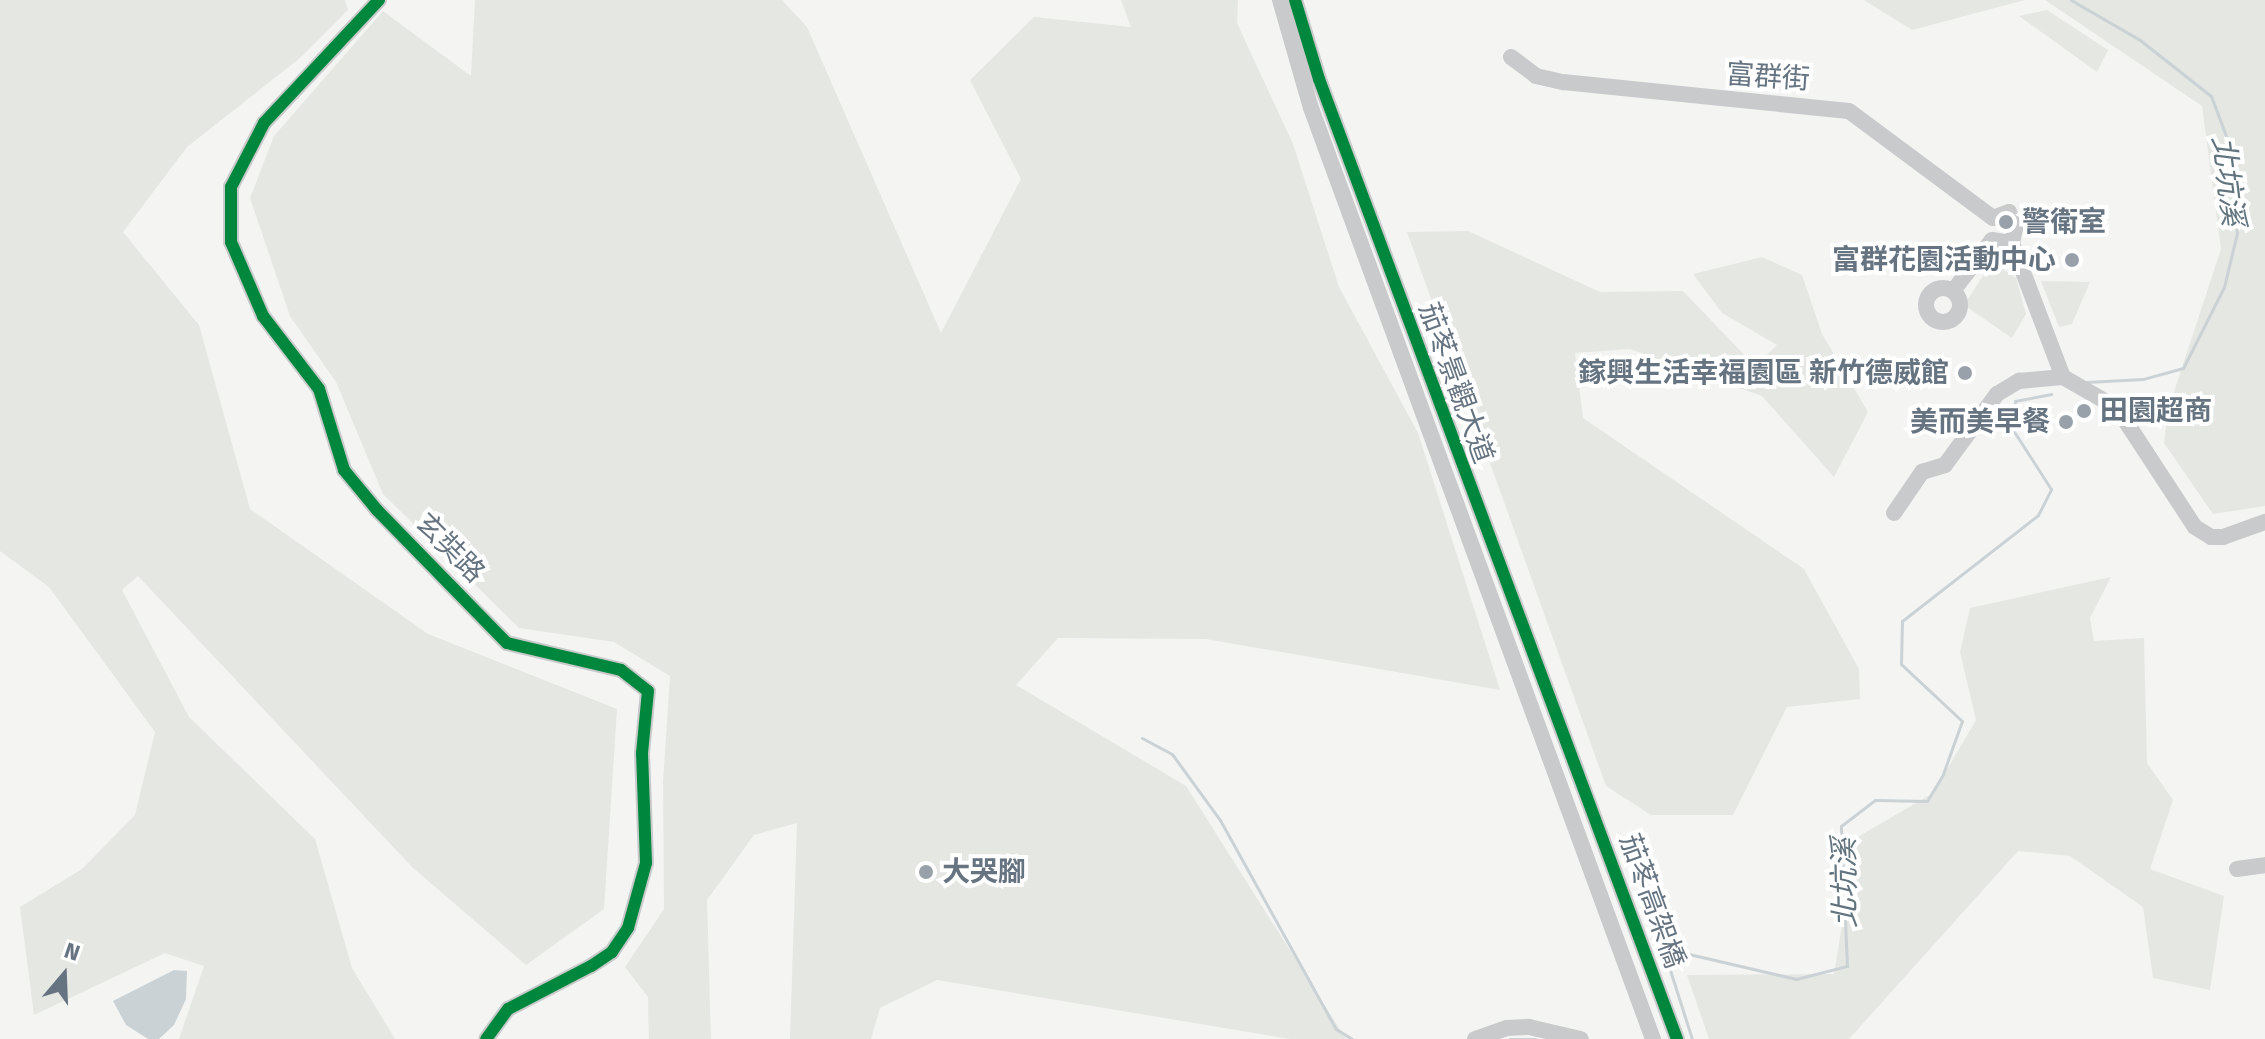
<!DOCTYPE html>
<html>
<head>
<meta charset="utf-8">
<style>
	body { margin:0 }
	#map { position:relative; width:2265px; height:1039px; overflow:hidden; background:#f4f5f3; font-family:"Fira Sans","Noto Sans TC",sans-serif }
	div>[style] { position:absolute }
	.green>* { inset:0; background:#e4e7e2 }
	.water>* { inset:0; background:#cbd2d5 }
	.stream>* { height:3px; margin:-1.5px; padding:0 1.5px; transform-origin:1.5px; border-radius:1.5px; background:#cbd2d5 }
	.minor>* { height:16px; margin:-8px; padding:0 8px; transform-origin:8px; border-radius:8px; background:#c9cacb }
	.minor>.ring { margin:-8px; padding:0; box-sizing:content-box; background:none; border:16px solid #c9cacb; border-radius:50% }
	.cycleway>* { height:12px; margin:-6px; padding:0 6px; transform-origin:6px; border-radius:6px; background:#00873e }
	.dots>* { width:22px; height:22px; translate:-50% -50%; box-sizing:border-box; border:4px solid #fff; border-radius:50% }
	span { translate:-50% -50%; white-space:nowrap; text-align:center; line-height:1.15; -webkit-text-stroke:8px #fff; paint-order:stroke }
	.street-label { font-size:28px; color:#667482 }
	.poi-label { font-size:28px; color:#667482; font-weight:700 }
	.left { translate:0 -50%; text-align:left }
	.right { translate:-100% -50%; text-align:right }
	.water-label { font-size:30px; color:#62757f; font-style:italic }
	.north { position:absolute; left:24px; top:935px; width:80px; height:80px; -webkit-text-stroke:6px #fff; paint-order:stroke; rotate:19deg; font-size:22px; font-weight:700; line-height:32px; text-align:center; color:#667482 }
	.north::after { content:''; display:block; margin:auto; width:28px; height:36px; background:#667482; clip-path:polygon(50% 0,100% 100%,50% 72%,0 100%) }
</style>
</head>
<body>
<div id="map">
	<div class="green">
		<div style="clip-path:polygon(0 0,345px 0,348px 10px,300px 58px,187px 147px,123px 232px,199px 325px,250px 509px,428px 634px,617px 709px,604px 909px,526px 965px,412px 867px,138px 576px,122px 590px,189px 717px,315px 839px,352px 968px,395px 1039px,179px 1039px,204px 966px,165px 953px,34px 1015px,20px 907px,82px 869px,135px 815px,155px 732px,49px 587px,0 551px)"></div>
		<div style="clip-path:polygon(475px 0,782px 0,807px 27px,941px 333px,1021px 179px,970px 80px,1034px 17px,1131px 27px,1121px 0,1238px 0,1237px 23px,1293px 144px,1339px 287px,1418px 433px,1500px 690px,1206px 639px,1058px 638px,1016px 685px,1186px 786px,1346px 1039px,1290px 1039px,937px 980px,880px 1008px,871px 1039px,790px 1039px,797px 823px,754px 835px,707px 900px,711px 1039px,649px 1039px,648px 997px,625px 967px,664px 909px,663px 782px,670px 676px,614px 642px,519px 628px,383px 494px,336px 382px,290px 316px,250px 198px,274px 136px,383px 11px,471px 76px)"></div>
		<div style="clip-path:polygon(1864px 0,2025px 0,1912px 30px)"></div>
		<div style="clip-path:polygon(2045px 0,2265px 0,2265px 506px,2213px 514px,2164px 443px,2168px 410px,2221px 249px,2202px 106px)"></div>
		<div style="clip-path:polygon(2047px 10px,2108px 50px,2097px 72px,2019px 16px)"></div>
		<div style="clip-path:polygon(1468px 231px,1600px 292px,1683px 291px,1755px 366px,1777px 345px,1722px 313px,1693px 274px,1762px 257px,1802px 275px,1822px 334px,1868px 412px,1834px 477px,1762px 396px,1630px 349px,1575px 353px,1583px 418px,1804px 569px,1859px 669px,1860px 699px,1787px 707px,1733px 815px,1651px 815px,1606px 786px,1407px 232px)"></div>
		<div style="clip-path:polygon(1992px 262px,2016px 278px,2026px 314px,2012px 338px,1964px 305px)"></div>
		<div style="clip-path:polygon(2041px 281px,2090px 282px,2072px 324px,2059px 327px)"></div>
		<div style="clip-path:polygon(2111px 577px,2090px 618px,2094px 641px,2144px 638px,2147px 763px,2173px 800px,2150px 869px,2224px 896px,2210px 990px,2153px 978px,2143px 907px,2070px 856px,2018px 851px,1849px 1039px,1709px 1039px,1687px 975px,1834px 974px,1856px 838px,1933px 793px,1976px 720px,1960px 652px,1970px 608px)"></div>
	</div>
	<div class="water">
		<div style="clip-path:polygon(174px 970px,187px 971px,186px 999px,174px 1025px,159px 1039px,148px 1039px,126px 1025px,113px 1001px)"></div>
	</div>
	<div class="stream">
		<div style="left:2071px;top:0;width:80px;rotate:30.1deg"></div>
		<div style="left:2140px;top:40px;width:90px;rotate:38.3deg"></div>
		<div style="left:2211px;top:96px;width:51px;rotate:69.4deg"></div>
		<div style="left:2229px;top:144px;width:89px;rotate:84.9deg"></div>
		<div style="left:2237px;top:233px;width:56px;rotate:103.5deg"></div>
		<div style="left:2224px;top:287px;width:91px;rotate:116.8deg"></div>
		<div style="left:2183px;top:368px;width:41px;rotate:164.6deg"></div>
		<div style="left:2143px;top:379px;width:57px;rotate:177deg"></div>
		<div style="left:1142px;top:738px;width:34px;rotate:28deg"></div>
		<div style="left:1172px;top:754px;width:82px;rotate:54deg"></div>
		<div style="left:1220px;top:820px;width:239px;rotate:61deg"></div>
		<div style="left:1336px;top:1029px;width:19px;rotate:32deg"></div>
		<div style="left:1510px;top:1039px;width:25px"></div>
		<div style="left:1692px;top:1039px;width:96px;rotate:-107.7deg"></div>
		<div style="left:1663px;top:948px;width:137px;rotate:13.1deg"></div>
		<div style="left:1796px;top:979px;width:53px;rotate:-14.3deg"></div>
		<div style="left:1847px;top:966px;width:140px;rotate:-92.5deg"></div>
		<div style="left:1841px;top:826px;width:43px;rotate:-37.4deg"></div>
		<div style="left:1875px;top:800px;width:52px;rotate:1.1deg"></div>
		<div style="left:1927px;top:801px;width:31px;rotate:-59deg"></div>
		<div style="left:1943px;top:774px;width:56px;rotate:-70.3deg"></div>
		<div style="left:1962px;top:721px;width:83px;rotate:-136.9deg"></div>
		<div style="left:1901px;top:664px;width:43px;rotate:-88.7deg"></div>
		<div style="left:1902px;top:621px;width:172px;rotate:-37.9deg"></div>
		<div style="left:2038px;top:515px;width:29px;rotate:-63deg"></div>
		<div style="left:2051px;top:489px;width:74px;rotate:-122.8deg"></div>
		<div style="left:2011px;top:427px;width:26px;rotate:-81deg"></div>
		<div style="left:2015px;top:401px;width:37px;rotate:-11deg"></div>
	</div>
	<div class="minor">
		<div style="left:379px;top:0;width:168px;rotate:133.1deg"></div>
		<div style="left:264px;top:123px;width:72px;rotate:117.3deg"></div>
		<div style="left:231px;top:187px;width:55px;rotate:90deg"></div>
		<div style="left:231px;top:242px;width:81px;rotate:66.6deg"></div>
		<div style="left:263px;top:316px;width:92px;rotate:52.5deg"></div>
		<div style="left:319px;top:389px;width:85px;rotate:72.8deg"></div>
		<div style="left:344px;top:470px;width:52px;rotate:50.5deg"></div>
		<div style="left:377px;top:510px;width:186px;rotate:45.7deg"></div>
		<div style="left:507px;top:643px;width:117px;rotate:13.3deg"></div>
		<div style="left:621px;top:670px;width:34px;rotate:38deg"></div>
		<div style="left:648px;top:691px;width:62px;rotate:95.5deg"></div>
		<div style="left:642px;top:753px;width:110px;rotate:87.9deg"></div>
		<div style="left:646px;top:863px;width:67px;rotate:105.5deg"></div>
		<div style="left:628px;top:928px;width:29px;rotate:124deg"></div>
		<div style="left:612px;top:952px;width:25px;rotate:146deg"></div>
		<div style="left:591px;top:966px;width:93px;rotate:152.6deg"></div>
		<div style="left:508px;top:1009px;width:37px;rotate:126deg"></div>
		<div style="left:1280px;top:0;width:112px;rotate:74deg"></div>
		<div style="left:1311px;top:108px;width:992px;rotate:69.83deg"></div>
		<div style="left:1295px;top:0;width:83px;rotate:73.1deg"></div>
		<div style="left:1319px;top:79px;width:1025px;rotate:69.55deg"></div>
		<div style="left:1511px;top:57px;width:31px;rotate:37deg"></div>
		<div style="left:1536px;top:76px;width:28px;rotate:13deg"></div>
		<div style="left:1563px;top:82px;width:287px;rotate:5.8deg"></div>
		<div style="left:1849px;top:111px;width:179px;rotate:36.6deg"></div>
		<div style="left:1993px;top:218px;width:17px;rotate:-21deg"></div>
		<div style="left:2009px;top:212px;width:18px;rotate:71deg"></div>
		<div style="left:2015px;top:229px;width:14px;rotate:102deg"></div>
		<div class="ring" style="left:1926px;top:288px;width:18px;height:18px"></div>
		<div style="left:1953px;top:291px;width:64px;rotate:-52.6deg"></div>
		<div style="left:1992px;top:240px;width:20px;rotate:9deg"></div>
		<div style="left:2012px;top:243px;width:143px;rotate:69.2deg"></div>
		<div style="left:2063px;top:377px;width:62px;rotate:29.9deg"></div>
		<div style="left:2117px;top:408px;width:142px;rotate:56.8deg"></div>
		<div style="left:2195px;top:527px;width:19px;rotate:32deg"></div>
		<div style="left:2211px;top:537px;width:12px"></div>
		<div style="left:2223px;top:537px;width:45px;rotate:-19.7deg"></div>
		<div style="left:1894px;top:513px;width:50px;rotate:-55.7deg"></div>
		<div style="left:1922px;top:472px;width:24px;rotate:-17deg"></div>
		<div style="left:1945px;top:465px;width:88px;rotate:-53.8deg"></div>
		<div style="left:1997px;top:394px;width:26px;rotate:-31deg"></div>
		<div style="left:2019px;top:381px;width:44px;rotate:-5.2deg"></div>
		<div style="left:2237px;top:869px;width:28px;rotate:-8deg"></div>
		<div style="left:1475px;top:1039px;width:34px;rotate:-19deg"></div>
		<div style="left:1507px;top:1028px;width:22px;rotate:-3deg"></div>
		<div style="left:1529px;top:1027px;width:53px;rotate:13deg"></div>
	</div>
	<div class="cycleway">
		<div style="left:379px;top:0;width:168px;rotate:133.1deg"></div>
		<div style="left:264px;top:123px;width:72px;rotate:117.3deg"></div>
		<div style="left:231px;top:187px;width:55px;rotate:90deg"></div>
		<div style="left:231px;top:242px;width:81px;rotate:66.6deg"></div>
		<div style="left:263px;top:316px;width:92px;rotate:52.5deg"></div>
		<div style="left:319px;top:389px;width:85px;rotate:72.8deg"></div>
		<div style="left:344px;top:470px;width:52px;rotate:50.5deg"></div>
		<div style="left:377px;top:510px;width:186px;rotate:45.7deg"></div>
		<div style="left:507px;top:643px;width:117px;rotate:13.3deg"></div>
		<div style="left:621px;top:670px;width:34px;rotate:38deg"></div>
		<div style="left:648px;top:691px;width:62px;rotate:95.5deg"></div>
		<div style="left:642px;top:753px;width:110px;rotate:87.9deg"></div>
		<div style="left:646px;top:863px;width:67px;rotate:105.5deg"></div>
		<div style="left:628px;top:928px;width:29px;rotate:124deg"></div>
		<div style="left:612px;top:952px;width:25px;rotate:146deg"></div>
		<div style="left:591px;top:966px;width:93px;rotate:152.6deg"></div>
		<div style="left:508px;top:1009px;width:37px;rotate:126deg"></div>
		<div style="left:1295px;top:0;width:83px;rotate:73.1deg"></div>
		<div style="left:1319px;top:79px;width:1025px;rotate:69.55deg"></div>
	</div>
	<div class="dots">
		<div style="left:2006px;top:222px;background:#98a1aa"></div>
		<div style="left:2072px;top:260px;background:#98a1aa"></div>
		<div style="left:1965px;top:373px;background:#98a1aa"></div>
		<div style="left:2084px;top:411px;background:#98a1aa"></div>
		<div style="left:2066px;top:422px;background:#98a1aa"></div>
		<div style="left:926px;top:872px;background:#98a1aa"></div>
	</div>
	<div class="street-label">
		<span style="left:1768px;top:77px;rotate:4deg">富群街</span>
		<span style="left:1456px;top:383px;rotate:70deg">茄苳景觀大道</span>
		<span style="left:450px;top:548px;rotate:45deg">玄奘路</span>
		<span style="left:1652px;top:901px;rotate:70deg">茄苳高架橋</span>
	</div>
	<div class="poi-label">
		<span class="left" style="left:2022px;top:222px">警衛室</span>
		<span class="right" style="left:2056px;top:260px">富群花園活動中心</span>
		<span class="right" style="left:1949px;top:373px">鎵興生活幸福園區 新竹德威館</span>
		<span class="left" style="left:2100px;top:411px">田園超商</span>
		<span class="right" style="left:2050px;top:422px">美而美早餐</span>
		<span class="left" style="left:942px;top:872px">大哭腳</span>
	</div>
	<div class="water-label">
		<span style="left:2228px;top:181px;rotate:83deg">北坑溪</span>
		<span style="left:1845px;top:883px;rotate:-91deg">北坑溪</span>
	</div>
	<div class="north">N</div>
</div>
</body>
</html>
